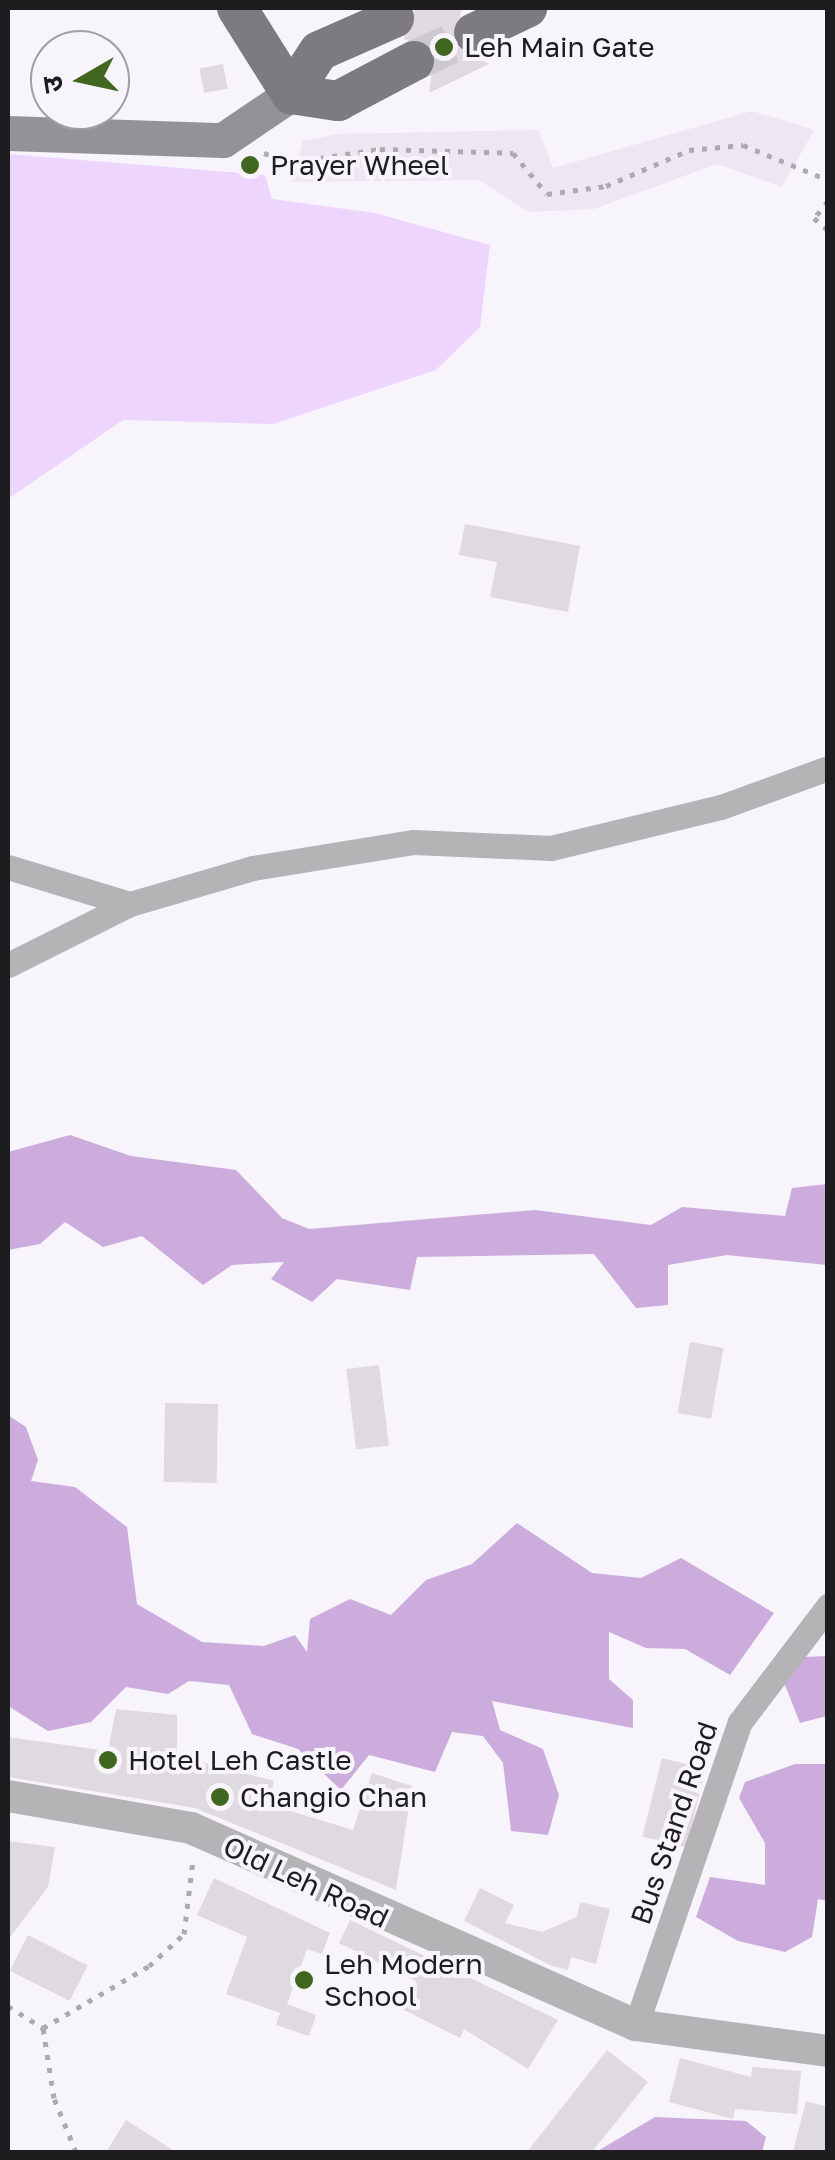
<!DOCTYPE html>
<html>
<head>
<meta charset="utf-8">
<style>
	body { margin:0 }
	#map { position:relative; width:835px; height:2160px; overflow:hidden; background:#f8f4fb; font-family:"Golos Text","Noto Sans Devanagari",sans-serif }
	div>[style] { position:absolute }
	.built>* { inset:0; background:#eee6f3 }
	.green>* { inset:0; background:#eed5fd }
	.forest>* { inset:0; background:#cbacdd }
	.building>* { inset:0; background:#dedae0; transform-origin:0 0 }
	.primary-tunnel>* { height:40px; margin-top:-20px; transform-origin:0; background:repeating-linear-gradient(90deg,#ccc9cf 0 40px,transparent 0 60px) }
	.path>* { height:5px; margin-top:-2.5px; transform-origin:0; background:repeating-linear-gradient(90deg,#adaaaf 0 5px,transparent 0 13px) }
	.minor>* { height:25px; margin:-12.5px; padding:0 12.5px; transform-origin:12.5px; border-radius:12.5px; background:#b5b3b6 }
	.tertiary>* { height:32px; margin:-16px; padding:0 16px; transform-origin:16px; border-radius:16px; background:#b5b3b6 }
	.secondary>* { height:35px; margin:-17.5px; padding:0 17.5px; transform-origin:17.5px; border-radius:17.5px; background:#959297 }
	.primary>* { height:40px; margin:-20px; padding:0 20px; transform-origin:20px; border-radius:20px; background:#7e7b80 }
	.dots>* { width:28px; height:28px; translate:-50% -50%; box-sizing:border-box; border:5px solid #f8f4fb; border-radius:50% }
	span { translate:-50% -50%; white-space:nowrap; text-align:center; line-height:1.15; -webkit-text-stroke:8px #f8f4fb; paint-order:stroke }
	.poi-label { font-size:28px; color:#1d1c1e }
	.left { translate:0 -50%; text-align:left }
	.street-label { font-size:28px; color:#1d1c1e }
	.frame { position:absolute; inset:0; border:10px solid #1d1c1e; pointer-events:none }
	.north { position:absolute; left:30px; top:30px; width:100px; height:100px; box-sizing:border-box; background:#f8f4fb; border:2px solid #a09ea3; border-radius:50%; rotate:261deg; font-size:28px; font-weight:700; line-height:40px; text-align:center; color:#1d1c1e }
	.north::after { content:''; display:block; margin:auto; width:35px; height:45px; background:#416620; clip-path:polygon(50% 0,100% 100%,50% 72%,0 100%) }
</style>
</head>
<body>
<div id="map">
	<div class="built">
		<div style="clip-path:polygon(752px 111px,814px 130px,782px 187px,717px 164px,594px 209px,528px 212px,479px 180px,292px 182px,303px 141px,338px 134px,539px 130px,553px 168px)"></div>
	</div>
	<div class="green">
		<div style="clip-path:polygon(8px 154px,265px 175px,272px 199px,375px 213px,490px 245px,480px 327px,436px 370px,273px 424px,123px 420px,8px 499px)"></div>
	</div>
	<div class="forest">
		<div style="clip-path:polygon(70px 1135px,131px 1156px,236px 1170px,282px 1218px,309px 1229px,535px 1210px,651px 1225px,682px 1207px,785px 1216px,792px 1188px,827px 1184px,827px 1265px,727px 1255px,668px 1265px,668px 1305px,636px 1308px,594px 1254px,417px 1257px,410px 1290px,337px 1279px,312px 1302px,271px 1279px,284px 1262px,232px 1265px,203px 1285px,142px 1236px,103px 1247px,65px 1222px,40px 1244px,8px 1250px,8px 1152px)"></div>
		<div style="clip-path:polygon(8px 1415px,26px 1427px,38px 1460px,31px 1481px,75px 1487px,127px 1527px,137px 1604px,202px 1642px,264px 1646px,295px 1635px,307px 1652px,310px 1619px,350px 1599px,391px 1615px,426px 1580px,472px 1564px,517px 1523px,592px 1573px,641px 1578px,681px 1558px,774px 1613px,730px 1675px,685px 1649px,646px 1648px,609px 1632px,609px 1679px,633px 1700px,633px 1728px,492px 1701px,500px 1730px,543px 1749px,559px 1795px,548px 1835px,511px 1831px,503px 1763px,483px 1736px,452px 1732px,435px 1772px,369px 1755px,341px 1790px,298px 1749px,252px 1734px,229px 1685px,189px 1681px,168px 1694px,126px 1687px,91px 1722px,48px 1731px,8px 1706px)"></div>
		<div style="clip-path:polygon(827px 1656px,827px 1716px,800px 1723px,783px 1680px,803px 1657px)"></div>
		<div style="clip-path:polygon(795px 1764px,827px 1764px,827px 1901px,818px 1899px,812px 1937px,785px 1952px,738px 1941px,696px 1917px,710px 1877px,765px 1885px,765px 1843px,739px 1798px,745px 1782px)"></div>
		<div style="clip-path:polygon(655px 2117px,746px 2121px,766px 2137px,762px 2152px,596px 2152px)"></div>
	</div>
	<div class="building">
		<div style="clip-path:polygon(415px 8px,462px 8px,453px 44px,489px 64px,429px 93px,435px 51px,404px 39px)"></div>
		<div style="left:223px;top:64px;width:25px;height:24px;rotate:79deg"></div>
		<div style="clip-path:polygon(465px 524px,580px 546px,568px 612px,490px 597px,497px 562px,459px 555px)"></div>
		<div style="left:690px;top:1342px;width:34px;height:72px;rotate:10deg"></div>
		<div style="left:379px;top:1365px;width:81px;height:33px;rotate:83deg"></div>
		<div style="left:165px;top:1403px;width:53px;height:79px;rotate:1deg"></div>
		<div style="clip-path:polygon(116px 1709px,177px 1715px,177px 1755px,274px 1781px,268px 1804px,353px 1830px,372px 1773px,412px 1786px,396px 1890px,195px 1808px,8px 1777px,8px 1737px,108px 1751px)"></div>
		<div style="left:662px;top:1758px;width:45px;height:81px;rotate:14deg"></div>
		<div style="clip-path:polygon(8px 1841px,55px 1847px,48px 1887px,8px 1940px)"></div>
		<div style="clip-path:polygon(214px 1878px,330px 1933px,322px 1954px,307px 1949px,287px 2004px,316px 2015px,309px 2036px,276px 2025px,280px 2013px,226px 1994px,247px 1937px,197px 1915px)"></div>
		<div style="clip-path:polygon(480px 1888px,514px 1905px,505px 1923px,542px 1932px,577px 1917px,580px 1902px,610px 1909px,596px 1964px,571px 1957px,568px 1970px,552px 1966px,464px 1921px)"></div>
		<div style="clip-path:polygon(350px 1920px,558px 2020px,528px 2069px,464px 2029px,460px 2038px,402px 2009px,416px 1981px,339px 1943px)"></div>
		<div style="left:28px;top:1935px;width:67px;height:40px;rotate:27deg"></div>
		<div style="clip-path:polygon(607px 2050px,648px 2082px,592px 2152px,527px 2152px)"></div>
		<div style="clip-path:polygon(680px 2058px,751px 2077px,752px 2067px,801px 2071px,797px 2114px,735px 2109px,733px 2119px,669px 2102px)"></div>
		<div style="clip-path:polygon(806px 2101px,828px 2107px,828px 2152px,793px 2152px)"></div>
		<div style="clip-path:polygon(126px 2120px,176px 2152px,106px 2152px)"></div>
	</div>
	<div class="primary-tunnel">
		<div style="left:414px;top:61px;width:66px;rotate:-25deg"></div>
	</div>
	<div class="path">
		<div style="left:264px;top:153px;width:31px;rotate:17deg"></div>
		<div style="left:294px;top:162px;width:87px;rotate:-8.6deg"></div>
		<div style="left:380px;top:149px;width:133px;rotate:1.7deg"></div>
		<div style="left:513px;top:153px;width:53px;rotate:50.3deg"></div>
		<div style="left:547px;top:194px;width:60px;rotate:-7.7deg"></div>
		<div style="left:606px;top:186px;width:90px;rotate:-23.4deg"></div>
		<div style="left:689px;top:150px;width:54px;rotate:-5.3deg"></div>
		<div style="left:743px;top:145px;width:92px;rotate:22.4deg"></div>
		<div style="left:828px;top:201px;width:22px;rotate:129deg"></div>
		<div style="left:814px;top:218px;width:18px;rotate:41deg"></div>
		<div style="left:8px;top:2006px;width:41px;rotate:32.2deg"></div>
		<div style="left:76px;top:2152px;width:58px;rotate:-112.2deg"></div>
		<div style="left:54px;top:2098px;width:71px;rotate:-98.9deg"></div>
		<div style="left:43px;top:2028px;width:123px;rotate:-30.3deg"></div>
		<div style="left:149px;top:1966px;width:47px;rotate:-42.4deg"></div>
		<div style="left:184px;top:1934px;width:75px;rotate:-83.1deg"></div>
	</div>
	<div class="minor">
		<div style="left:8px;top:867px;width:127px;rotate:16.9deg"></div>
		<div style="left:130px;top:904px;width:128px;rotate:-16.3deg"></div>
		<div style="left:253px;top:868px;width:163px;rotate:-9.2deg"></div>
		<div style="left:414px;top:842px;width:137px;rotate:2.5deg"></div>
		<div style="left:551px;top:848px;width:175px;rotate:-13.6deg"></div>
		<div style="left:721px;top:807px;width:114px;rotate:-20deg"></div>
		<div style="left:8px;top:965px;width:136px;rotate:-26.6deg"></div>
		<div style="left:636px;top:2025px;width:320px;rotate:-71.1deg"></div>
		<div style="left:740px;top:1722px;width:146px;rotate:-52.8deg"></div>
	</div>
	<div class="tertiary">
		<div style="left:8px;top:1796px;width:186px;rotate:9.9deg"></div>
		<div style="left:191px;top:1828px;width:487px;rotate:23.9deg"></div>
		<div style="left:636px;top:2025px;width:194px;rotate:7.7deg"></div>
	</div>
	<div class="secondary">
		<div style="left:8px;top:133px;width:215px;rotate:1.9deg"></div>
		<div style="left:223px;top:140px;width:82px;rotate:-34.1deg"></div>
	</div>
	<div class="primary">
		<div style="left:237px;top:8px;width:102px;rotate:57.9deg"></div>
		<div style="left:474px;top:33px;width:59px;rotate:-25.3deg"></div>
		<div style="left:291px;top:94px;width:51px;rotate:-56.9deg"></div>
		<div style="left:319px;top:51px;width:82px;rotate:-23.7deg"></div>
		<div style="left:291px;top:94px;width:48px;rotate:8.5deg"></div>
		<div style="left:338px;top:101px;width:86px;rotate:-27.8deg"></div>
	</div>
	<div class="dots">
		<div style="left:444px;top:47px;background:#416620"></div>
		<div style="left:250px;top:165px;background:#416620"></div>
		<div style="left:108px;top:1760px;background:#416620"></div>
		<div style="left:220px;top:1797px;background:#416620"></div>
		<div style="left:304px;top:1980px;background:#416620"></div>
	</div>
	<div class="poi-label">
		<span class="left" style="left:464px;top:47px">Leh Main Gate</span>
		<span class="left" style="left:270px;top:165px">Prayer Wheel</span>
		<span class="left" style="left:128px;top:1760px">Hotel Leh Castle</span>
		<span class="left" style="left:240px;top:1797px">Changio Chan</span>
		<span class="left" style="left:324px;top:1980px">Leh Modern<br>School</span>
	</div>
	<div class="street-label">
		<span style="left:674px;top:1823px;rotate:-71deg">Bus Stand Road</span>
		<span style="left:306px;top:1882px;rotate:25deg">Old Leh Road</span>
	</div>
	<div class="frame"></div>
	<div class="north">उ</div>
</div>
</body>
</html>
